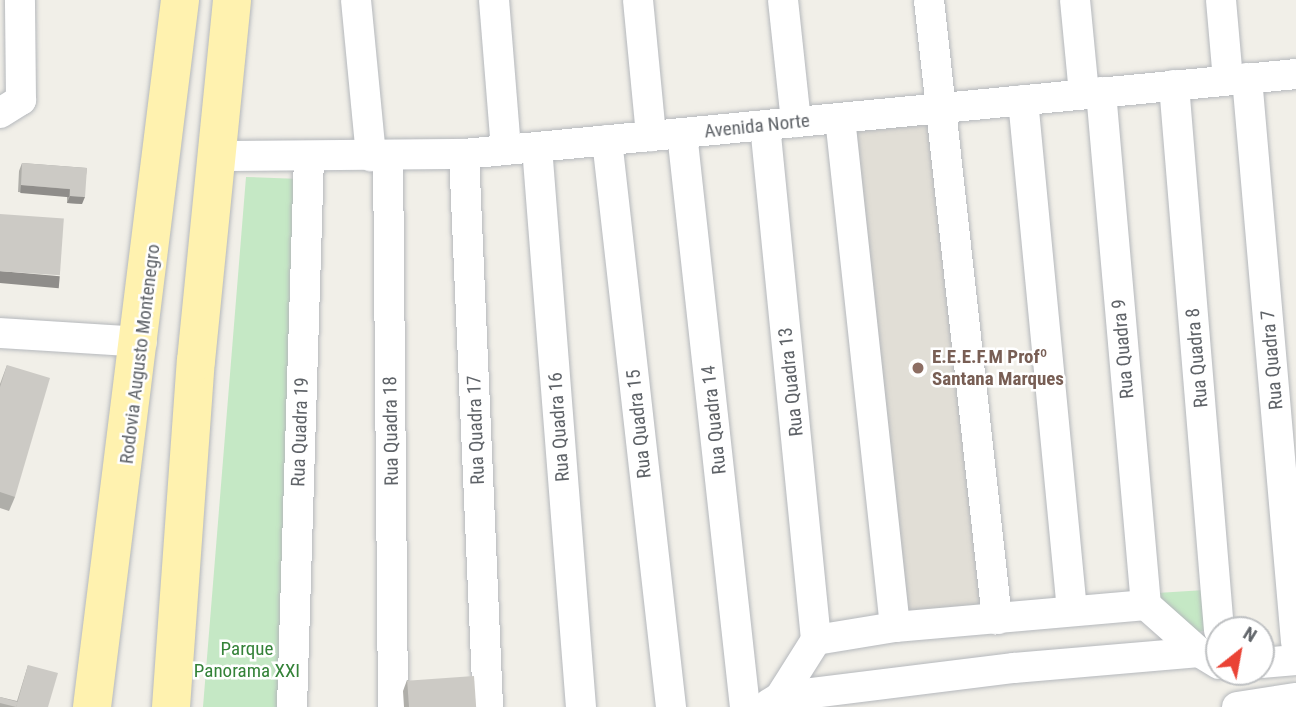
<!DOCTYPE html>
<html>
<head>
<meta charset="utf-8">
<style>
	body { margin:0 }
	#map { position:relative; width:1296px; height:707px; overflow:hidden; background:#f1efe8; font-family:"Roboto Condensed",sans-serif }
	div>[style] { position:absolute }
	.education>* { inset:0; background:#e1ded6; transform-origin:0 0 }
	.green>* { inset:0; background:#c5e8c5 }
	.roads { filter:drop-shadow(0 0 2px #b5b8bc) drop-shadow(0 0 2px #b5b8bc) }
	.minor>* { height:30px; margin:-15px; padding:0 15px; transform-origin:15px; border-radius:15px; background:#fff }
	.major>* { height:38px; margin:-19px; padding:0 19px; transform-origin:19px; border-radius:19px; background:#fff2af }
	.wall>* { inset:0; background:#afaea9 }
	.shaded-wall>* { inset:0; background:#8f8d8a; transform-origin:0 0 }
	.building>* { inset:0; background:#cccac5; transform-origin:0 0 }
	.dots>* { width:19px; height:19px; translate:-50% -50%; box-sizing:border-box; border:4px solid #fff; border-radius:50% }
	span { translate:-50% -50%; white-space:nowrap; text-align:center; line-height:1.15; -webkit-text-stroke:5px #fff; paint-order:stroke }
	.street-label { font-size:19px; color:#5f6368 }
	.education-label { font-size:19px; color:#785e54; font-weight:700 }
	.left { translate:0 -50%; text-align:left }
	.park-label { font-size:19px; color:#348238 }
	.north { position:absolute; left:1205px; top:616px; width:70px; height:70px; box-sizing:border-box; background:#fff; border:2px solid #bfc1c3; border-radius:50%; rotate:31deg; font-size:19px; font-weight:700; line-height:28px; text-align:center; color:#5f6368 }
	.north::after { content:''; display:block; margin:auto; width:24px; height:32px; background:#ea4335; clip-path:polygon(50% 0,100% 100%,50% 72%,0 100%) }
</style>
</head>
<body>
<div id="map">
	<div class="education">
		<div style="left:935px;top:108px;width:510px;height:90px;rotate:84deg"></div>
	</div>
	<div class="green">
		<div style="clip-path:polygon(246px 177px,301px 179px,286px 707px,203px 707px)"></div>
		<div style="clip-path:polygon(1205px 590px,1207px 630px,1191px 634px,1157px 593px)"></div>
	</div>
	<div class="roads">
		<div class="minor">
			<div style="left:356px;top:0;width:157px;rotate:84.5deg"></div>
			<div style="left:494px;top:0;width:150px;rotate:85.4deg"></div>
			<div style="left:638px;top:0;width:137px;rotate:84.5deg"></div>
			<div style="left:783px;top:0;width:123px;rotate:83.9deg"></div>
			<div style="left:929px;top:0;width:623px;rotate:83.73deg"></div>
			<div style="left:1075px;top:0;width:94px;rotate:84.5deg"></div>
			<div style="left:1221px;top:0;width:80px;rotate:85deg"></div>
			<div style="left:1247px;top:78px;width:566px;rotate:85.03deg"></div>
			<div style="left:1174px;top:85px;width:547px;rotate:85.28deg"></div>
			<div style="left:1101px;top:92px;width:515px;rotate:84.99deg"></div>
			<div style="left:1023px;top:100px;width:513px;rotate:84.52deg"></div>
			<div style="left:0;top:113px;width:25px;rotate:-32deg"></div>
			<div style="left:21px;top:100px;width:100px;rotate:-90.6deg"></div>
			<div style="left:840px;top:118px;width:512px;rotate:83.83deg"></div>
			<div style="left:765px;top:125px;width:518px;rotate:84.34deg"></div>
			<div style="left:682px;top:133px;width:577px;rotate:83.74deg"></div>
			<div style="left:607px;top:140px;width:571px;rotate:83.56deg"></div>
			<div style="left:537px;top:147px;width:562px;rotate:85.51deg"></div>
			<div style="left:464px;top:154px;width:554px;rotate:87.51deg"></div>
			<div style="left:388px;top:155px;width:552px;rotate:89.48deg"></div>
			<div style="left:217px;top:156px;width:247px;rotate:-0.5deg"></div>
			<div style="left:464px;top:154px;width:836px;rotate:-5.49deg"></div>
			<div style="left:0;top:333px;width:142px;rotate:3.6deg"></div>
			<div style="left:1261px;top:663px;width:35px;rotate:-5deg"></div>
			<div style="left:780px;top:697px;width:67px;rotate:-57.7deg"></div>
			<div style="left:816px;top:640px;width:80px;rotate:-9.3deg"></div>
			<div style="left:895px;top:627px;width:252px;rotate:-5deg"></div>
			<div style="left:1146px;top:605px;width:71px;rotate:41.6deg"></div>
			<div style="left:769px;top:704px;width:13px;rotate:-32deg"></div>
			<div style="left:780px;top:697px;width:236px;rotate:-7.1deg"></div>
			<div style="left:1014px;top:668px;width:186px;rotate:-4.9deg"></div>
			<div style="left:1199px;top:652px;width:23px;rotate:31deg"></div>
			<div style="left:292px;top:707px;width:549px;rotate:-88.23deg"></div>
			<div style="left:1237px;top:707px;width:60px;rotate:-8.7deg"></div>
		</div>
		<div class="major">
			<div style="left:92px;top:707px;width:712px;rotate:-82.9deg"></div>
			<div style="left:171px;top:707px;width:347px;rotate:-85.9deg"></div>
			<div style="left:196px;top:361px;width:363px;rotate:-84.3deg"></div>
		</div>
	</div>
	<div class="wall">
		<div style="clip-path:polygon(22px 163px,87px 168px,82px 204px,67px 203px,67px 196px,18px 192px,19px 171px)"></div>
		<div style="clip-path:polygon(7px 365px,15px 497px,9px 511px,0 508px,0 384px)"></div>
		<div style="clip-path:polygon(28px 665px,48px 707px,0 707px,0 697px,17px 701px)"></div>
		<div style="clip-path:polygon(407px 680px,476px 707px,404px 707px,403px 691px)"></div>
	</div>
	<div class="shaded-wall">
		<div style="left:21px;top:185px;width:49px;height:8px;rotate:5deg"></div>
		<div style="clip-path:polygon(70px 196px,85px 197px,82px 204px,67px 203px)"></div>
		<div style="left:0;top:271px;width:60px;height:12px;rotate:5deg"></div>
	</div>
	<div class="building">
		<div style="clip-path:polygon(22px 163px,87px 168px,85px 197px,70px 196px,70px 189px,21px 185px)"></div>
		<div style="left:0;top:214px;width:64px;height:57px;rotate:4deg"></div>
		<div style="clip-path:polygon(7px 365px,50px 378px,15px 497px,0 492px,0 387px)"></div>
		<div style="clip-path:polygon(28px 665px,58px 673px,48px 707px,16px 707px)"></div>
		<div style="left:474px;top:676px;width:31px;height:67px;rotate:86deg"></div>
		<div style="clip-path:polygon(0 697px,18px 702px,16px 707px,0 703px)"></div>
	</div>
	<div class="dots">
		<div style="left:918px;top:368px;background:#8d6e63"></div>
	</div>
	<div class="street-label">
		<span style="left:757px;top:126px;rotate:-6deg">Avenida Norte</span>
		<span style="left:1123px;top:349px;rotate:-95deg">Rua Quadra 9</span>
		<span style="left:140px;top:354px;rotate:-83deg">Rodovia Augusto Montenegro</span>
		<span style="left:1197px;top:358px;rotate:-95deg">Rua Quadra 8</span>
		<span style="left:1272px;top:360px;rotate:-95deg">Rua Quadra 7</span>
		<span style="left:791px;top:382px;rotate:-96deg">Rua Quadra 13</span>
		<span style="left:714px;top:420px;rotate:-96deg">Rua Quadra 14</span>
		<span style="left:639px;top:424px;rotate:-96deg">Rua Quadra 15</span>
		<span style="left:559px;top:427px;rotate:-94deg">Rua Quadra 16</span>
		<span style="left:476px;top:430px;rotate:-92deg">Rua Quadra 17</span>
		<span style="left:391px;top:431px;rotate:-91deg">Rua Quadra 18</span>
		<span style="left:300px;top:432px;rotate:-88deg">Rua Quadra 19</span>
	</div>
	<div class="education-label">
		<span class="left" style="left:932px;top:368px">E.E.E.F.M Profº<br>Santana Marques</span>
	</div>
	<div class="park-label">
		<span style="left:247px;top:660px">Parque<br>Panorama XXI</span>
	</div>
	<div class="north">N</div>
</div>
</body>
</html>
